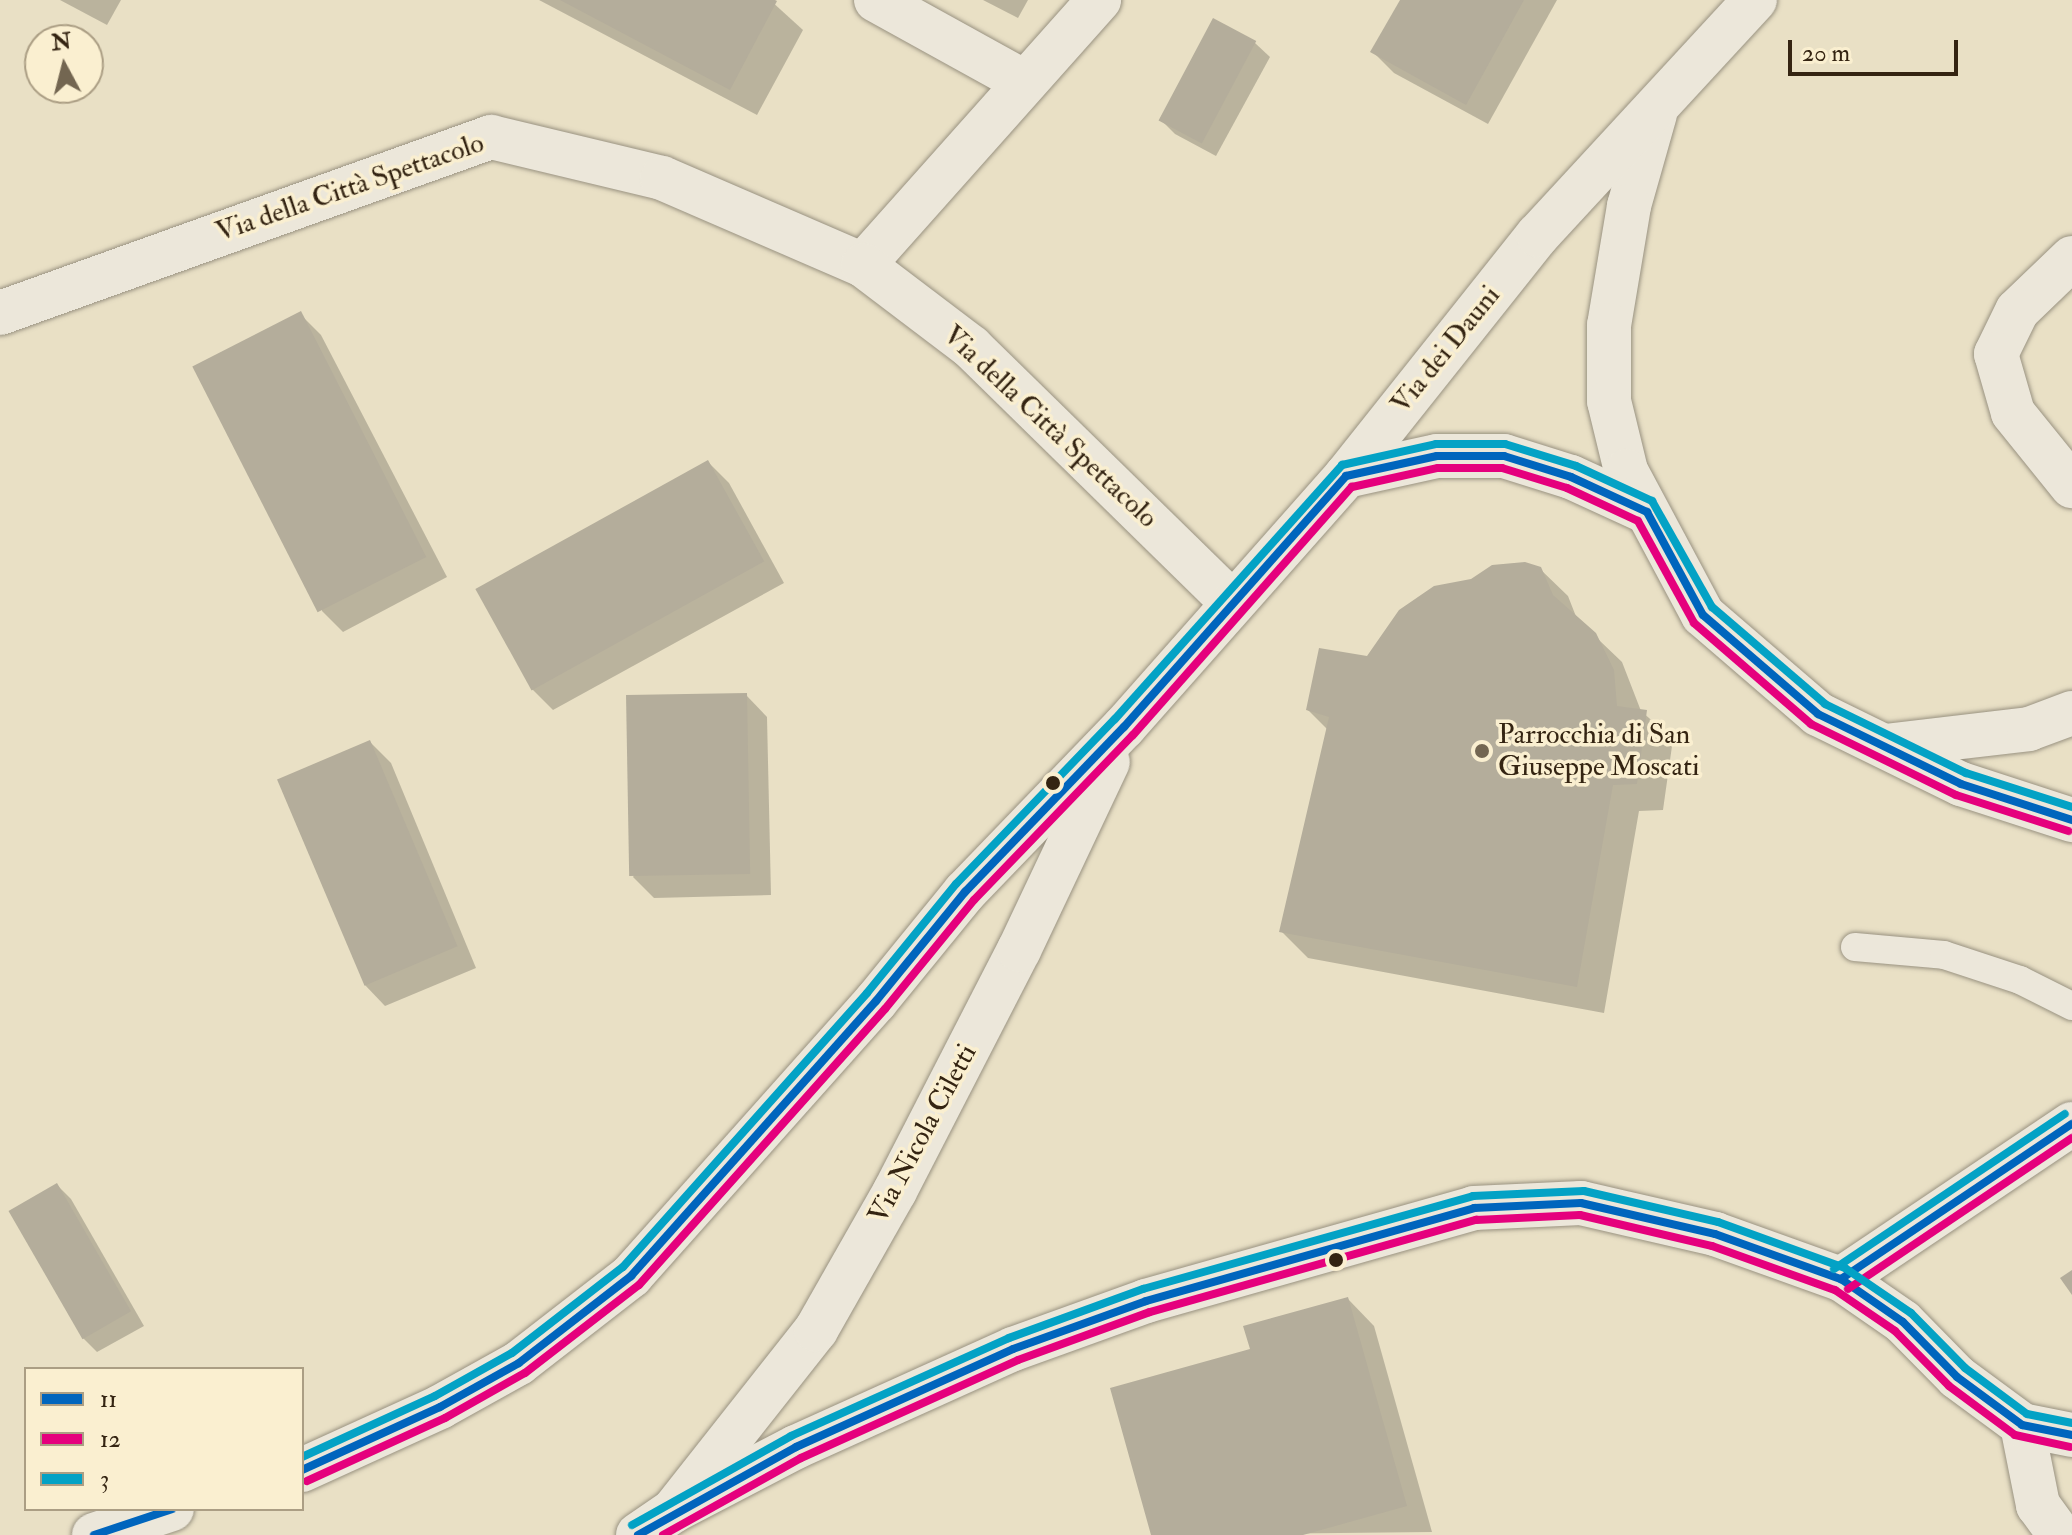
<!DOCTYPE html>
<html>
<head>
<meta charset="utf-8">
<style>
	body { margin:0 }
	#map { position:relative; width:2072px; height:1535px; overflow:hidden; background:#e9e0c5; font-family:"IM FELL Double Pica",serif }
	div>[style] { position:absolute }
	.shadow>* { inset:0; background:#0003 }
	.building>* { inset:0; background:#b4ad9b; transform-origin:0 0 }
	.roads { filter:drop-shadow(0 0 2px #999281) drop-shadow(0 0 2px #999281) }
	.service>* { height:28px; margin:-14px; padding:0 14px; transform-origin:14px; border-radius:14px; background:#ece7da }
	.minor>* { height:44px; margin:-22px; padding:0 22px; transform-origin:22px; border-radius:22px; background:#ece7da }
	.secondary>* { height:44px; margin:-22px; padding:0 22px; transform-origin:22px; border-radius:22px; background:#ece7da }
	.bus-1>* { height:8px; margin:-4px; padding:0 4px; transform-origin:4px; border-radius:4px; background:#0065bd }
	.bus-2>* { height:8px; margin:-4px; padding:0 4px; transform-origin:4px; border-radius:4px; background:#e5007d }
	.bus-3>* { height:8px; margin:-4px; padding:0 4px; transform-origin:4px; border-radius:4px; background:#03a2c5 }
	.dots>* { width:22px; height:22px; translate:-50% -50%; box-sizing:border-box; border:4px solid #faefd0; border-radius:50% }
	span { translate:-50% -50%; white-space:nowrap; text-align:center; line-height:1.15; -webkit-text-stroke:7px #faefd0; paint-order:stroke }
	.street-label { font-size:28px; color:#342412 }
	.poi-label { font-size:28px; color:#342412 }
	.left { translate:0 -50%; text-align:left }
	.legend { position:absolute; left:24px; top:1367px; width:280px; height:144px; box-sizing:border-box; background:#faefd0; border:2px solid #ab9e84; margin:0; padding:10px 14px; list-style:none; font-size:24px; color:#342412 }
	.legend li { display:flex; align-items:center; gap:16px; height:40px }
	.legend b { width:40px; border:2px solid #ab9e84 }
	.north { position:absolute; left:24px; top:24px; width:80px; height:80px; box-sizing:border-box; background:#faefd0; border:2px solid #ab9e84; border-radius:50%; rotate:353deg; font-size:22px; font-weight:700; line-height:32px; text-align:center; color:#342412 }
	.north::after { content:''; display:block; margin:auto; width:28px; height:36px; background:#736651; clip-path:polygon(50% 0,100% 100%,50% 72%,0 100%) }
	.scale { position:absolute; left:1788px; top:40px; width:170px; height:36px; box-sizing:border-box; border:4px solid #342412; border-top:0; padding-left:10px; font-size:24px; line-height:28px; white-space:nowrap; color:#342412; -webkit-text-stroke:6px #faefd0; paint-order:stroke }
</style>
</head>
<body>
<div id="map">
	<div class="shadow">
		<div style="clip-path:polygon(60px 0,121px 0,107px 25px)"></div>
		<div style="clip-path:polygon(539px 0,770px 0,803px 30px,757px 115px)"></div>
		<div style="clip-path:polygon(983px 0,1028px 0,1018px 18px)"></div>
		<div style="clip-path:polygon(1402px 0,1557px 0,1488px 124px,1394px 73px,1373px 52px)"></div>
		<div style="clip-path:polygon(1214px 21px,1255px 43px,1270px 57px,1216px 156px,1175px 134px,1160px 119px)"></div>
		<div style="clip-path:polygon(300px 314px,321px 335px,447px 577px,343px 632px,322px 611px)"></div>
		<div style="clip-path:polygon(708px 462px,729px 483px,784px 583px,553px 710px,532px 689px)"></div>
		<div style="clip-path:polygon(1540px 569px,1568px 596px,1577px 619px,1622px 662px,1641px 711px,1673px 739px,1663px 810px,1639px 811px,1604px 1013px,1308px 958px,1281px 931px,1328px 730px,1308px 710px,1368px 658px)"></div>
		<div style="clip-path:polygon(746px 695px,767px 717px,771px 895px,654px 898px,633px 877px)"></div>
		<div style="clip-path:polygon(370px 742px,391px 763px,476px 968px,385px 1006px,364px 984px)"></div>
		<div style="clip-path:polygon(57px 1185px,71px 1199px,144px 1326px,97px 1352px,83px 1338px)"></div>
		<div style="clip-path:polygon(1348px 1299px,1374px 1326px,1432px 1532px,1153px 1535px,1252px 1351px)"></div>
	</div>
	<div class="building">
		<div style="clip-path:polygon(560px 0,775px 0,777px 1px,730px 90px)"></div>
		<div style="clip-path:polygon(1400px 0,1524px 0,1466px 105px,1370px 52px)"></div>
		<div style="left:1213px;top:18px;width:49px;height:116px;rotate:28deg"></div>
		<div style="left:301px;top:311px;width:276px;height:122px;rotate:63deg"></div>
		<div style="left:708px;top:460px;width:116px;height:266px;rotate:61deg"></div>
		<div style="clip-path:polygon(1525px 562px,1541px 567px,1553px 595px,1596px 633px,1614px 670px,1617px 706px,1647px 710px,1637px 784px,1613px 785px,1577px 987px,1279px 932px,1329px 717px,1306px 710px,1319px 648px,1367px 656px,1399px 610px,1434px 586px,1471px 579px,1492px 565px)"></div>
		<div style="left:747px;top:693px;width:181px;height:121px;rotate:89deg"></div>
		<div style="left:370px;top:740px;width:224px;height:101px;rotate:67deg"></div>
		<div style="left:57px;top:1183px;width:148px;height:56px;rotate:60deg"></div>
		<div style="clip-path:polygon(2072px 1270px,2072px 1295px,2060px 1278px)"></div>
		<div style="clip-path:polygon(1348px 1297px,1407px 1506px,1303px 1535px,1151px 1535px,1110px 1388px,1250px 1349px,1243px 1326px)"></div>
	</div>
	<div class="roads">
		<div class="service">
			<div style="left:1855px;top:947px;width:89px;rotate:5.1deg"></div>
			<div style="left:1944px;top:955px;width:80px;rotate:18.2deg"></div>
			<div style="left:2020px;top:980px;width:58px;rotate:26.6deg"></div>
		</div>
		<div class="minor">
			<div style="left:876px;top:0;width:168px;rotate:28.9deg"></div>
			<div style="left:1655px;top:114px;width:96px;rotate:105.8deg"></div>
			<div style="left:1629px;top:206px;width:121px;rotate:99.5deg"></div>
			<div style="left:1609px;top:325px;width:76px;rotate:90deg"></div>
			<div style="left:1609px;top:401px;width:72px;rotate:76.3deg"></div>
			<div style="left:1626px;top:471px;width:163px;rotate:61.9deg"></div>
			<div style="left:1703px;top:615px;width:152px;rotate:40.7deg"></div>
			<div style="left:1818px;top:714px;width:159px;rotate:26.1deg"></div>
			<div style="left:1961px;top:784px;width:117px;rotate:18deg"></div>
			<div style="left:2072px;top:258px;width:76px;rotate:136.1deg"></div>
			<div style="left:2017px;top:311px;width:48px;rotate:116deg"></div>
			<div style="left:1996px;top:354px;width:61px;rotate:73.9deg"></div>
			<div style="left:2013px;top:413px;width:94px;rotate:51.1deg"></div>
			<div style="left:863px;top:265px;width:355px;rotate:-48.3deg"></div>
			<div style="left:0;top:313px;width:522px;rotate:-19.72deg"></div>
			<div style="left:491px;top:137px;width:176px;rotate:13.5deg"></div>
			<div style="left:662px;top:178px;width:219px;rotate:23.4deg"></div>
			<div style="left:863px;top:265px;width:136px;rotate:37.2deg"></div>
			<div style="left:971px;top:347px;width:364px;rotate:44.4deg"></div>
			<div style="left:1346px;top:476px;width:93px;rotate:-12.4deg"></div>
			<div style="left:1437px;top:456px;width:67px"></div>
			<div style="left:1504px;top:456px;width:70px;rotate:17.4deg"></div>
			<div style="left:1571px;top:477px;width:84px;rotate:24.7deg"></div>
			<div style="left:1885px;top:746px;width:145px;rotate:-6.7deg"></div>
			<div style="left:2029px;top:729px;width:46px;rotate:-20.4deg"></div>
			<div style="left:1841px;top:1279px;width:278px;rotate:-33.9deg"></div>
			<div style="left:2022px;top:1425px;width:82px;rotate:78.7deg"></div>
			<div style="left:2038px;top:1505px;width:37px;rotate:54deg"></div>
			<div style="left:673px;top:1511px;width:139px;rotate:-27.5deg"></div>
			<div style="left:796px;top:1447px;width:238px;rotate:-24.3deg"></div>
			<div style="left:1013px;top:1349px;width:141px;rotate:-19.8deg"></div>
			<div style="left:1146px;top:1301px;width:341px;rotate:-15.8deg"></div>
			<div style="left:1474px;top:1208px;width:107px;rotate:-2.7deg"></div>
			<div style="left:1581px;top:1203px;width:138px;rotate:13deg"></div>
			<div style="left:1715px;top:1234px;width:134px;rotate:19.7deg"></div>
			<div style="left:1841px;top:1279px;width:75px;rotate:34.7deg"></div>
			<div style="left:1903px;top:1322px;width:77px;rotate:45.5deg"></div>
			<div style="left:1957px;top:1377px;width:81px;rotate:36.4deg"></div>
			<div style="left:2022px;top:1425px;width:51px;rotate:11.3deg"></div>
		</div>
		<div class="secondary">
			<div style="left:302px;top:1470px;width:152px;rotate:-24.5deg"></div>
			<div style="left:440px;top:1407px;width:90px;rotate:-29.1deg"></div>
			<div style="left:519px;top:1363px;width:142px;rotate:-37.8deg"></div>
			<div style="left:631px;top:1276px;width:368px;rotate:-48.3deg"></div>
			<div style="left:876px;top:1001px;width:141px;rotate:-50.8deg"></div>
			<div style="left:965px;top:892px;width:229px;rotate:-46.1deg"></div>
			<div style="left:1124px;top:727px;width:335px;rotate:-48.5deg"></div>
			<div style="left:1346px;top:476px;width:308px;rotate:-51.5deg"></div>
			<div style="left:1538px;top:235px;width:320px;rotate:-47.3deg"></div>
			<div style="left:94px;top:1535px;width:82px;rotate:-18.4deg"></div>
			<div style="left:638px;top:1535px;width:42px;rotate:-34.4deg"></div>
			<div style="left:673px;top:1511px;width:231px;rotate:-51.7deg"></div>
			<div style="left:816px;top:1330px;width:160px;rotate:-60.4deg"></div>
			<div style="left:895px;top:1191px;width:271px;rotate:-62.8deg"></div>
			<div style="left:1019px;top:950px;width:208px;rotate:-64.7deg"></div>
		</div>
	</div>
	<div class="bus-1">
		<div style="left:1841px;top:1279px;width:278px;rotate:-33.9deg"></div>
		<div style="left:302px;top:1470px;width:152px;rotate:-24.5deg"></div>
		<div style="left:440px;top:1407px;width:90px;rotate:-29.1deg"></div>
		<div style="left:519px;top:1363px;width:142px;rotate:-37.8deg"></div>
		<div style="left:631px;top:1276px;width:368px;rotate:-48.3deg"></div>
		<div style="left:876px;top:1001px;width:141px;rotate:-50.8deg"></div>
		<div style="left:965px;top:892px;width:229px;rotate:-46.1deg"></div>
		<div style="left:1124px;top:727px;width:335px;rotate:-48.5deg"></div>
		<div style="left:1346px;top:476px;width:93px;rotate:-12.4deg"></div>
		<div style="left:1437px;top:456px;width:67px"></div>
		<div style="left:1504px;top:456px;width:70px;rotate:17.4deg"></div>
		<div style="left:1571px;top:477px;width:84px;rotate:24.7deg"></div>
		<div style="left:1647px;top:512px;width:117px;rotate:61.5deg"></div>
		<div style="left:1703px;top:615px;width:152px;rotate:40.7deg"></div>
		<div style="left:1818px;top:714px;width:159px;rotate:26.1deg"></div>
		<div style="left:1961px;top:784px;width:117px;rotate:18deg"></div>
		<div style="left:94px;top:1535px;width:82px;rotate:-18.4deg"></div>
		<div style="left:638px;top:1535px;width:181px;rotate:-29.1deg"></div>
		<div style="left:796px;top:1447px;width:238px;rotate:-24.3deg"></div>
		<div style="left:1013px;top:1349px;width:141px;rotate:-19.8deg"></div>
		<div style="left:1146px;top:1301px;width:341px;rotate:-15.8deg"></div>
		<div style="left:1474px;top:1208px;width:107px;rotate:-2.7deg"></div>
		<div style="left:1581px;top:1203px;width:138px;rotate:13deg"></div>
		<div style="left:1715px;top:1234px;width:134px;rotate:19.7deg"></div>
		<div style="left:1841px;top:1279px;width:75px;rotate:34.7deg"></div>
		<div style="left:1903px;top:1322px;width:77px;rotate:45.5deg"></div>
		<div style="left:1957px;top:1377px;width:81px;rotate:36.4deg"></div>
		<div style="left:2022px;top:1425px;width:51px;rotate:11.3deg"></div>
	</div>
	<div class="bus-2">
		<div style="left:1848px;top:1289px;width:270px;rotate:-34deg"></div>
		<div style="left:307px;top:1481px;width:152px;rotate:-24.5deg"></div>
		<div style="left:445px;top:1418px;width:92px;rotate:-29.4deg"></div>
		<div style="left:525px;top:1373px;width:144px;rotate:-37.7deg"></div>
		<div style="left:639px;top:1285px;width:370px;rotate:-48.3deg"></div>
		<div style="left:885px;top:1009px;width:141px;rotate:-50.8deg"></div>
		<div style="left:974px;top:900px;width:229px;rotate:-46.1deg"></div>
		<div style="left:1133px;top:735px;width:331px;rotate:-48.6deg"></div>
		<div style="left:1352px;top:487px;width:88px;rotate:-12.5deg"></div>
		<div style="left:1438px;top:468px;width:64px"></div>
		<div style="left:1502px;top:468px;width:68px;rotate:17.1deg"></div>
		<div style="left:1567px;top:488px;width:78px;rotate:24.9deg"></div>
		<div style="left:1638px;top:521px;width:116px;rotate:61.2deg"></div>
		<div style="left:1694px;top:623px;width:155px;rotate:40.8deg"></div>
		<div style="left:1811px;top:724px;width:161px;rotate:26.1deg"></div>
		<div style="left:1956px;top:795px;width:118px;rotate:17.8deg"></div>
		<div style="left:663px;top:1535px;width:158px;rotate:-29.2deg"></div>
		<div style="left:801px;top:1458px;width:238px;rotate:-24.3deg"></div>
		<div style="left:1018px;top:1360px;width:140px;rotate:-20deg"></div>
		<div style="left:1150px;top:1312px;width:339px;rotate:-15.8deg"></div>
		<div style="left:1476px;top:1220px;width:104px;rotate:-2.8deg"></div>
		<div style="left:1580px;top:1215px;width:136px;rotate:13.2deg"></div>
		<div style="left:1712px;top:1246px;width:131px;rotate:19.7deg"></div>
		<div style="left:1835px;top:1290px;width:73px;rotate:34.3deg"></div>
		<div style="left:1895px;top:1331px;width:77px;rotate:45.5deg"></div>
		<div style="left:1949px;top:1386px;width:82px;rotate:36.6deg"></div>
		<div style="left:2015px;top:1435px;width:56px;rotate:12.3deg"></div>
	</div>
	<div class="bus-3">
		<div style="left:1834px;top:1269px;width:278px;rotate:-33.9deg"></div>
		<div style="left:302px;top:1457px;width:146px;rotate:-24.6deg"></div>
		<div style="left:435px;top:1396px;width:88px;rotate:-29.2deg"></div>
		<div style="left:512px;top:1353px;width:140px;rotate:-37.8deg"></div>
		<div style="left:623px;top:1267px;width:367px;rotate:-48.3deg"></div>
		<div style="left:867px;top:993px;width:141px;rotate:-50.8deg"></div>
		<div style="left:956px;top:884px;width:229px;rotate:-46.1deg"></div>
		<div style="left:1115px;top:719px;width:341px;rotate:-48.2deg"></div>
		<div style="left:1342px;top:465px;width:96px;rotate:-12.6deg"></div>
		<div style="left:1436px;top:444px;width:69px"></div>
		<div style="left:1505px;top:444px;width:74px;rotate:17.2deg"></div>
		<div style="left:1576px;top:466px;width:84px;rotate:24.7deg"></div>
		<div style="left:1652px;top:501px;width:122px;rotate:60.5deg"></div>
		<div style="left:1712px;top:607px;width:149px;rotate:40.6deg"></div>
		<div style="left:1825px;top:704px;width:157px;rotate:26.1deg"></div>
		<div style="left:1966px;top:773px;width:111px;rotate:17.8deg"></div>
		<div style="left:632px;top:1525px;width:182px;rotate:-29.2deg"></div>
		<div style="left:791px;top:1436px;width:239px;rotate:-24.2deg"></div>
		<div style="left:1009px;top:1338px;width:143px;rotate:-20.1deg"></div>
		<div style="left:1143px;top:1289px;width:343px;rotate:-15.7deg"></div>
		<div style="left:1473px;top:1196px;width:111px;rotate:-2.6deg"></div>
		<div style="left:1584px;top:1191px;width:138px;rotate:13deg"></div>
		<div style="left:1718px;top:1222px;width:135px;rotate:19.9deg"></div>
		<div style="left:1845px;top:1268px;width:80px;rotate:34.3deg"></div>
		<div style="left:1911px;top:1313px;width:77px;rotate:45.5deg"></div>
		<div style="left:1965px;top:1368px;width:77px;rotate:36.6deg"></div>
		<div style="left:2027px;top:1414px;width:46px;rotate:11.3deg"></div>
	</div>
	<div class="dots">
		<div style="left:1482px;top:751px;background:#736651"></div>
		<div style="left:1053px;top:783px;background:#342412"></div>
		<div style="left:1336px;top:1260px;background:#342412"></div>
	</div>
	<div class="street-label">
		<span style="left:350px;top:188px;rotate:-19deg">Via della Città Spettacolo</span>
		<span style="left:1446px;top:350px;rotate:-51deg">Via dei Dauni</span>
		<span style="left:1050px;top:427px;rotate:43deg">Via della Città Spettacolo</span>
		<span style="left:923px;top:1134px;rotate:-62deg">Via Nicola Ciletti</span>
	</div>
	<div class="poi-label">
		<span class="left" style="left:1498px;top:751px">Parrocchia di San<br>Giuseppe Moscati</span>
	</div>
	<ul class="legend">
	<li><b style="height:10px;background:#0065bd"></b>11</li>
	<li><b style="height:10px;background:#e5007d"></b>12</li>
	<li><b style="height:10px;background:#03a2c5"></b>3</li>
	</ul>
	<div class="north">N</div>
	<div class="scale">20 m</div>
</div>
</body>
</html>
